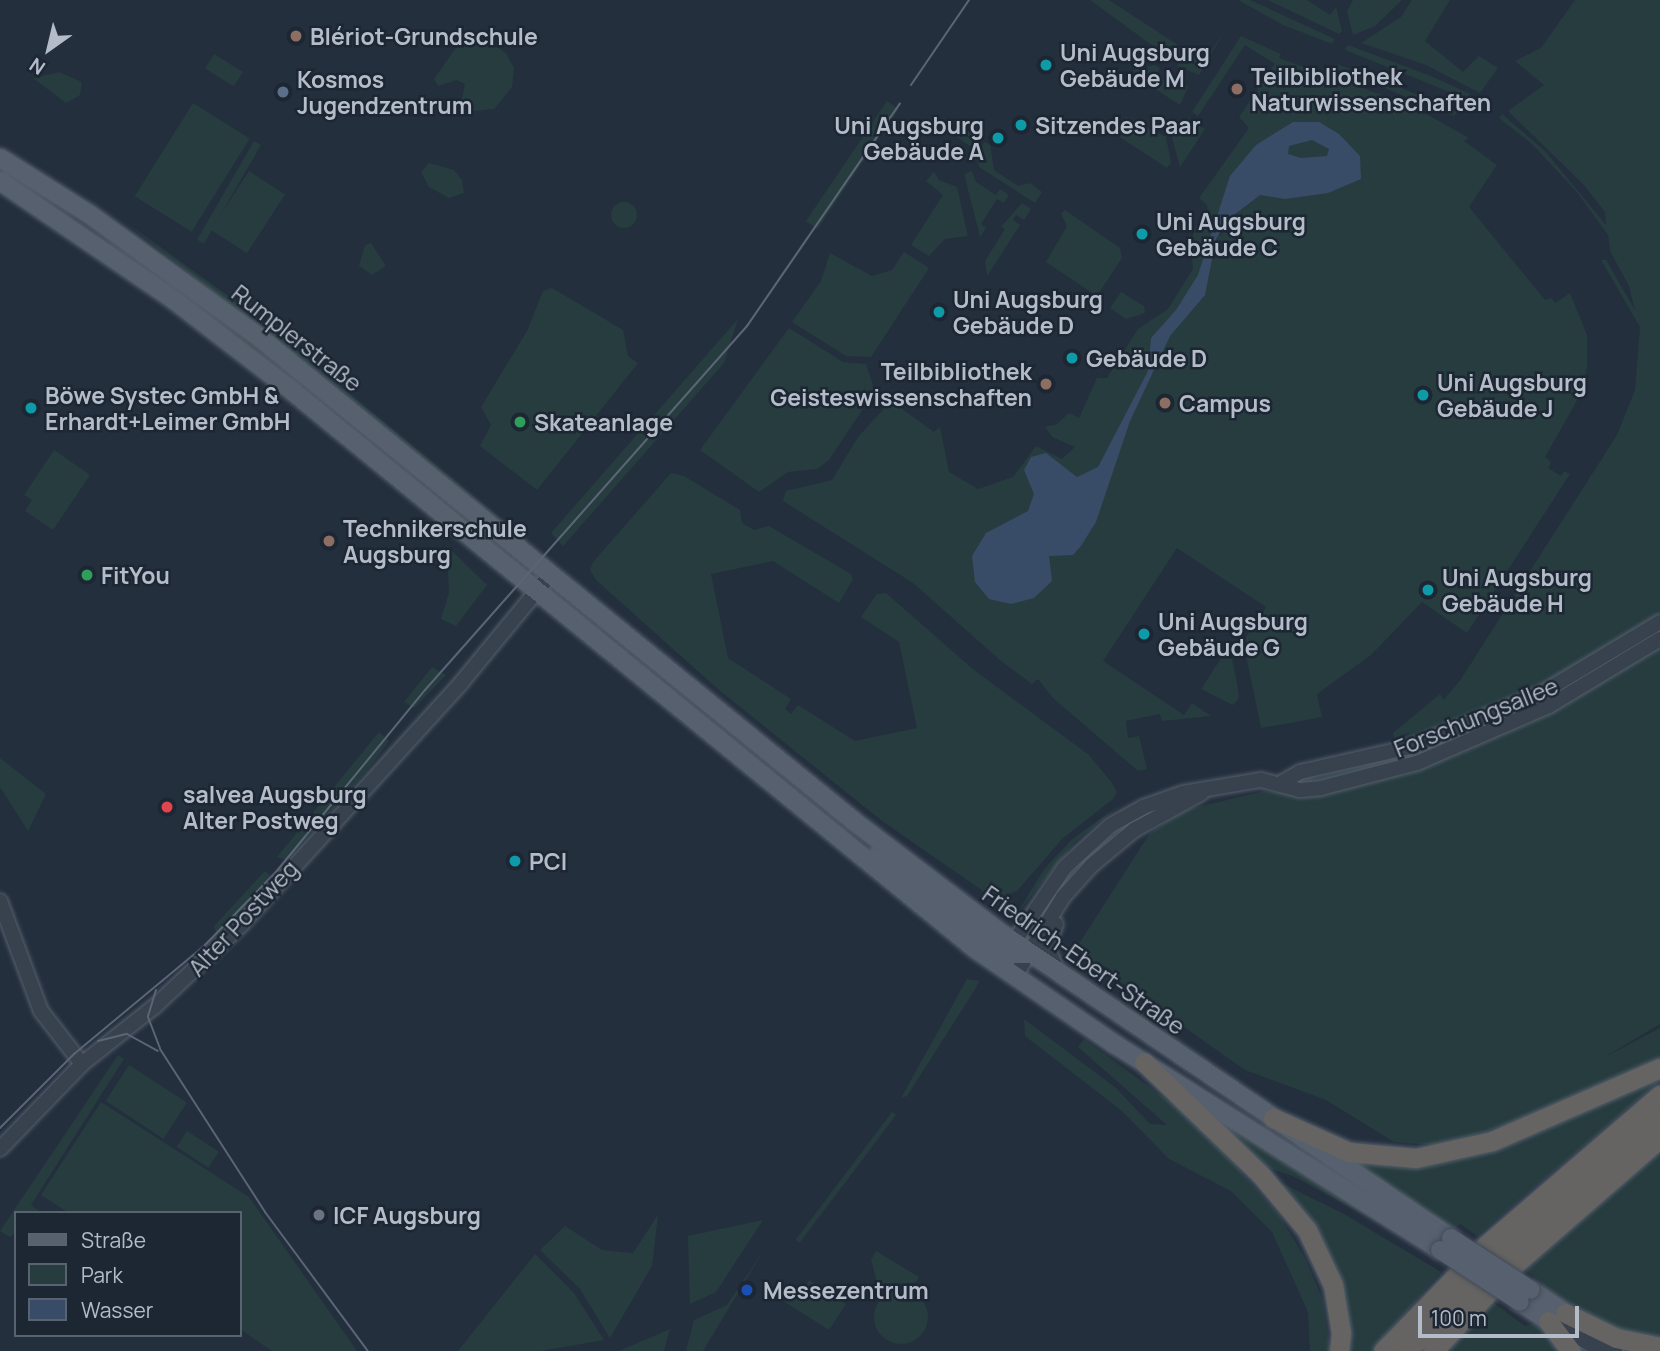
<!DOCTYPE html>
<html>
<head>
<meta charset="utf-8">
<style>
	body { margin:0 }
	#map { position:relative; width:1660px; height:1351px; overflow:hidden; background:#242f3e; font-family:Manrope,sans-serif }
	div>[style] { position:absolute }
	.green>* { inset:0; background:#263c3f; transform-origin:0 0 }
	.round { border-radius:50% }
	.water>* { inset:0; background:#394c67 }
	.roads { filter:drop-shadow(0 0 2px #565f6c) drop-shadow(0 0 2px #565f6c) }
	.tertiary>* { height:14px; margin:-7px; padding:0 7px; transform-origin:7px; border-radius:7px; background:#38414e }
	.primary>* { height:18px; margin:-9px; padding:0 9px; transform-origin:9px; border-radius:9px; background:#56606e }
	.trunk>* { height:19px; margin:-9.5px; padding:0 9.5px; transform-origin:9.5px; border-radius:9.5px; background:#656462 }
	.tram>* { height:2px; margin:-1px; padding:0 1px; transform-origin:1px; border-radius:1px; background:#5a6575 }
	.bridges { filter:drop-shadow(0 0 2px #414a57) drop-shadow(0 0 2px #414a57) }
	.primary-bridge>* { height:18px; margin:-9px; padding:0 9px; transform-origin:9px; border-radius:9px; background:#56606e }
	.dots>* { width:19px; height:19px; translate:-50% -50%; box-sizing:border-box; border:4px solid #1d2633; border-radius:50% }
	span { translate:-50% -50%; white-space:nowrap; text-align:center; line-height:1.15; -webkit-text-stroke:5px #1d2633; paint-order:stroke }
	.poi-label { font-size:23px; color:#b4bcc9; font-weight:700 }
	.left { translate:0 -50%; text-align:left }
	.right { translate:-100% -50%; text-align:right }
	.street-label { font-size:23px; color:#b4bcc9 }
	.legend { position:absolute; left:14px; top:1211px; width:228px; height:126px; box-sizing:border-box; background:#1d2633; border:2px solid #59626f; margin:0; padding:9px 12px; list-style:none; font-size:21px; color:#b4bcc9 }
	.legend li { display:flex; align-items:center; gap:14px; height:35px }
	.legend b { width:35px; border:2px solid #59626f }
	.north { position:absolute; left:14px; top:14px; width:70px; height:70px; -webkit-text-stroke:5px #1d2633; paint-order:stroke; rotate:214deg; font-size:19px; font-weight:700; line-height:28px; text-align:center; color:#b4bcc9 }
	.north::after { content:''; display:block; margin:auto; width:24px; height:32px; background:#b4bcc9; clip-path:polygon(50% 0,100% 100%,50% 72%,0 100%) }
	.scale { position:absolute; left:1418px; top:1306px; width:161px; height:32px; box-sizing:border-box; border:4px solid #b4bcc9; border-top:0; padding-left:9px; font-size:21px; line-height:24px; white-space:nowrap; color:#b4bcc9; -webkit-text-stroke:5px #1d2633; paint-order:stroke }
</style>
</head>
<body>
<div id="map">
	<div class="green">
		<div style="clip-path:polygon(1090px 0,1109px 0,1184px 49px,1175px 62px)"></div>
		<div style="clip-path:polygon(1238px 0,1250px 0,1335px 39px,1332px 44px,1283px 25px)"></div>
		<div style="clip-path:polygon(1268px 0,1307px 0,1330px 15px,1336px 7px,1342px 31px,1339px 34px)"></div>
		<div style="clip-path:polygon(1353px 0,1402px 0,1375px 26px,1353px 35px,1347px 11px)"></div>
		<div style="clip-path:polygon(1412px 0,1450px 0,1425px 41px,1463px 72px,1479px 56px,1498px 68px,1480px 93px,1426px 65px,1361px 43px,1401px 17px)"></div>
		<div style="clip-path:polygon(1575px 0,1660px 0,1660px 1024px,1603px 1058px,1660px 1028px,1660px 1058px,1527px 1118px,1441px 1146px,1394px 1142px,1326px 1100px,1245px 1070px,1075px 950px,1150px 833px,1185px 810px,1264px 791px,1305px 794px,1307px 777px,1362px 766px,1393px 751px,1398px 741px,1412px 732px,1394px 738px,1393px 733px,1440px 694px,1444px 700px,1461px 679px,1617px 435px,1635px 390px,1640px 327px,1601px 260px,1606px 260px,1635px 310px,1629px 286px,1610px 251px,1608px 235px,1576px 191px,1532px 144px,1499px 118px,1502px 114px,1545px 151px,1606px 225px,1605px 212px,1583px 184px,1508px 111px,1544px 85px,1515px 61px,1541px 48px)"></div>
		<div style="clip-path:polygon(1225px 30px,1199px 75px,1177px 66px,1187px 51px,1204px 62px)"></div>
		<div style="clip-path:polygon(1241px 36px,1281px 54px,1279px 58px,1410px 105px,1469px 138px,1464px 141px,1497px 165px,1469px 207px,1545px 300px,1551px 298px,1555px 303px,1570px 293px,1587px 335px,1587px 367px,1580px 395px,1545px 457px,1551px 462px,1548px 468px,1561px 476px,1564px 471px,1570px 474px,1467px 633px,1422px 602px,1371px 655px,1317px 694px,1322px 717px,1261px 728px,1243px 641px,1266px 607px,1177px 548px,1103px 661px,1184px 715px,1192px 703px,1211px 716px,1162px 721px,1160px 714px,1126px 721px,1128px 738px,1139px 736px,1147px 769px,1138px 771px,1053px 698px,1038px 679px,1032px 684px,1001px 661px,913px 583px,783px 501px,786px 491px,832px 480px,858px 437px,891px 401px,934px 432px,940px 427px,949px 472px,978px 489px,1013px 477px,1036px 446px,1062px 459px,1075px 447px,1052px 437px,1045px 427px,1057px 424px,1069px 413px,1079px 418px,1097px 378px,1107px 378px,1138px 329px,1168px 309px,1193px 269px,1190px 242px,1197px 225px,1204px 223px,1220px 236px,1225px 228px,1209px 216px,1207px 205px,1199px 198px,1249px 128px,1239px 117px,1275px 64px,1245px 45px,1198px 116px,1192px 112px)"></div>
		<div style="clip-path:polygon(473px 42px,494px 45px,506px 53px,514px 68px,512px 87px,494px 109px,453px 113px,450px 107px,462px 98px,465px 84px,457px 80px,438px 86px,434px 79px,455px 49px)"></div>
		<div style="clip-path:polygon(1348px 45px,1431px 76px,1470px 94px,1467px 99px,1345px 50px)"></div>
		<div style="left:214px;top:54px;width:34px;height:17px;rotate:32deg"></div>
		<div style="clip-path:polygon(1337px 64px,1399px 87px,1457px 112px,1454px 116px,1337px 69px)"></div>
		<div style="clip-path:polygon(1155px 65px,1160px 68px,1156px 75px,1165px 81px,1173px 77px,1169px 84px,1177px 90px,1182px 83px,1188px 87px,1180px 105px,1135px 76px,1133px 70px)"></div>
		<div style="clip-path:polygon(59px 72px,82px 82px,80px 95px,66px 103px,33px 78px)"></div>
		<div style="left:887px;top:101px;width:14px;height:145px;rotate:34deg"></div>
		<div style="left:193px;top:103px;width:67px;height:110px;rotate:32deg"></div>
		<div style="clip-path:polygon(1126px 117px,1166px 137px,1171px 163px,1167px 168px,1115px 134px)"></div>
		<div style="clip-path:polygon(1188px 118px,1205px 129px,1180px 167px,1170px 130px,1177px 120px,1184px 124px)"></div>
		<div style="clip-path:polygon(954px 122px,972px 134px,981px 147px,985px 142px,990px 145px,994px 170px,1018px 186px,1030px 183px,1042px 192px,1035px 203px,979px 167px,974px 149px,957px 137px)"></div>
		<div style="left:254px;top:141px;width:8px;height:114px;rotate:30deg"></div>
		<div style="clip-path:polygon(429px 163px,454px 170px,462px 180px,464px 193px,449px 198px,429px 187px,421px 172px)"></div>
		<div style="left:249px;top:171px;width:43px;height:70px;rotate:33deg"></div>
		<div style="clip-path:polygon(972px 171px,976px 182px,996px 195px,1000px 189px,1009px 195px,1004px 203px,997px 199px,981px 224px,986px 228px,980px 237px,964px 174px)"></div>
		<div style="clip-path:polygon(934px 172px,939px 180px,957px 187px,968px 236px,945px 239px,929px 256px,911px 245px,943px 195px,926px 181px)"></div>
		<div class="round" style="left:611px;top:202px;width:26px;height:26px"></div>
		<div style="clip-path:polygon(1022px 203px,1031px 209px,1024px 220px,1016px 215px,1013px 220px,1020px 225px,987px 276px,985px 261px,1005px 229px,1001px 227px)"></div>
		<div style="clip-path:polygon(1065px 210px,1120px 248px,1122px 258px,1097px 296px,1046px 262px,1067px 226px,1061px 214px)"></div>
		<div style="clip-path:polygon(123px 220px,252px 313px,524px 538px,527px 546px)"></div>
		<div style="clip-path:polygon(113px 238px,221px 317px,519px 556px,517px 559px,369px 438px,108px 246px)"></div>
		<div style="clip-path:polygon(371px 243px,386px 266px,372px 275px,359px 266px,365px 245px)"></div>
		<div style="clip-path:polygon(904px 252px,929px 268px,871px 357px,846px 356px,792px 322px,821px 281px,830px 253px,872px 276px,892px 270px)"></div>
		<div style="clip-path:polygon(552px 288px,623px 330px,628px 356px,638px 363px,537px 490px,480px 446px,491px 425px,481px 407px,527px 331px,543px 291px)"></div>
		<div style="clip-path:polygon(1121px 292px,1144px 306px,1145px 313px,1126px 319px,1110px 308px)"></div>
		<div style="clip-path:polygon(738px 319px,724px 363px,563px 546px,551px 533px)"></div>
		<div style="clip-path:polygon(789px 328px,843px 362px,866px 364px,875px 391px,829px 460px,817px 469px,788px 472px,759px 492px,700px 450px)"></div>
		<div style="clip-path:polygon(54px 450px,90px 475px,53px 530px,25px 511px,32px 500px,24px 495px)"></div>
		<div style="clip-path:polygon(671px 473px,684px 476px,740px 510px,742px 523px,754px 530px,769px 526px,851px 574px,853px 579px,839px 603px,773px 561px,711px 574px,728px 658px,791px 699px,785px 709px,791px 714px,798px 705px,855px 741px,917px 728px,899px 642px,861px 617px,877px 594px,886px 593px,974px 670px,1089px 755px,1112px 783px,1117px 792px,1113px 799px,1063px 838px,1017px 891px,1004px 896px,989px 895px,882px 821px,720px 691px,596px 580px,590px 570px,593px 562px)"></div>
		<div style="clip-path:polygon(447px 546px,487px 585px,456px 626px,441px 619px,449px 593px)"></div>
		<div style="clip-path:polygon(1224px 654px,1232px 659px,1237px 683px,1239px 698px,1233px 705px,1201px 689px)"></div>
		<div style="clip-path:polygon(432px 667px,446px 675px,414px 708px,404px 702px)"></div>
		<div style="clip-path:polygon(379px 732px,389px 741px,373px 763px,289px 861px,277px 857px)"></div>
		<div style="clip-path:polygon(0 758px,46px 794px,28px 831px,0 787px)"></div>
		<div style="clip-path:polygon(1124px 802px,1074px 843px,1016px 915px,1044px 869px,1071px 840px)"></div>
		<div style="clip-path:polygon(265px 871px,274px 879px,223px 935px,216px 932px,214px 926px)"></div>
		<div style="clip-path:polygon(967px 979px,979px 981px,976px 988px,907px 1096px,901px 1098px)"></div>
		<div style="clip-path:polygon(1024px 1019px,1116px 1088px,1150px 1124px,1167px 1125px,1078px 1047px,1084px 1039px,1192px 1118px,1223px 1151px,1279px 1215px,1305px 1258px,1323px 1300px,1330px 1351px,1310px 1351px,1308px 1312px,1272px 1232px,1231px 1191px,1169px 1159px,1122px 1111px,1025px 1036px)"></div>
		<div style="clip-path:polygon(118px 1055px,124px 1059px,31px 1205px,42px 1213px,16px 1213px,16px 1232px,10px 1237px,0 1231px)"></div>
		<div style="left:129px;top:1065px;width:69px;height:43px;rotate:33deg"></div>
		<div style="clip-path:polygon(1660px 1074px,1660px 1081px,1477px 1236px,1460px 1224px,1451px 1232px,1340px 1156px,1393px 1166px,1468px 1154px,1578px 1115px)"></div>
		<div style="clip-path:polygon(101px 1102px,249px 1197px,357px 1351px,272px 1351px,240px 1329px,240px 1213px,69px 1213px,41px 1195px)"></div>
		<div style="clip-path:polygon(1198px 1106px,1414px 1242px,1295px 1177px,1266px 1167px)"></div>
		<div style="left:892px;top:1112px;width:5px;height:160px;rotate:37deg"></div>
		<div style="left:187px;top:1131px;width:38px;height:19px;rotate:33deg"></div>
		<div style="clip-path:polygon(1660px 1148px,1660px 1351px,1630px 1351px,1549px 1296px,1540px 1280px,1522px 1268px)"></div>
		<div style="clip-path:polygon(1275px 1180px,1342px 1213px,1441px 1272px,1372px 1351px,1345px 1351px,1347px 1337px)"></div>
		<div style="clip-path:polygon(658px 1215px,652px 1266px,610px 1338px,580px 1289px,540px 1250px,565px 1226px,602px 1250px,633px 1253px)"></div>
		<div style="clip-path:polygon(763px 1220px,716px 1292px,690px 1304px,688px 1236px)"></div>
		<div style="clip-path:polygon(764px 1250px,703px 1351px,686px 1351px,694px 1320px,727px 1305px)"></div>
		<div style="clip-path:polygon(876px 1251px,919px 1277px,916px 1282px,879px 1290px,871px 1260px)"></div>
		<div style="clip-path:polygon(535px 1254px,574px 1293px,604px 1340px,541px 1351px,458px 1351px)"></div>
		<div style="clip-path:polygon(809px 1280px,846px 1304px,829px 1330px,785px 1302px,795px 1286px,804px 1288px)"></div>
		<div class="round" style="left:874px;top:1290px;width:54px;height:54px"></div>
		<div style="clip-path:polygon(1490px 1300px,1525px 1326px,1539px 1323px,1564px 1351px,1442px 1351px)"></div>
		<div style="clip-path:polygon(670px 1329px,664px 1351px,619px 1351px)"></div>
	</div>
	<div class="water">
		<div style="clip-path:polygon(evenodd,1293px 122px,1319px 122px,1339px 134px,1360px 156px,1361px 179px,1328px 193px,1285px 199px,1260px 195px,1230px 218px,1216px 239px,1205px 295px,1170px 336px,1130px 421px,1096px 522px,1081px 546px,1073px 555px,1049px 556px,1052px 581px,1034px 598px,1011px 604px,989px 599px,975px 582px,972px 556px,986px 533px,1028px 511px,1034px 494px,1024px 470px,1031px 457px,1046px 453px,1077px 477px,1098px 467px,1148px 371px,1151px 338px,1176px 310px,1198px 275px,1230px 176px,1256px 145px,1293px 122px,1312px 140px,1329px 149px,1327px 156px,1301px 158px,1288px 154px,1289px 146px,1312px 140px)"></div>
	</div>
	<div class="roads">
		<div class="tertiary">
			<div style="left:1281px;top:783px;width:22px;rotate:-30deg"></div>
			<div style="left:1300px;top:772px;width:113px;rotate:-12.8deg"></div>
			<div style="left:1410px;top:747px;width:143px;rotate:-22.2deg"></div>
			<div style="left:1542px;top:693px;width:138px;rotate:-31deg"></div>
			<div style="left:0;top:901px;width:117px;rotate:69.6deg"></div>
			<div style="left:41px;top:1011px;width:67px;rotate:52.3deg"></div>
			<div style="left:1056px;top:924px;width:25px;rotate:111deg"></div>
			<div style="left:1047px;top:947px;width:24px;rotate:66deg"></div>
			<div style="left:1009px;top:949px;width:99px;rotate:-55.7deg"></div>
			<div style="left:1065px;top:867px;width:62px;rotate:-42.4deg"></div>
			<div style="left:1111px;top:825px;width:37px;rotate:-29deg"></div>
			<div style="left:1143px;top:807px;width:42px;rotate:-19.3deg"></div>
			<div style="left:1183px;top:793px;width:79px;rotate:-9.5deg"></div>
			<div style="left:1261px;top:780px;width:40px;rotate:14.4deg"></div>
			<div style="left:1300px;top:790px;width:21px;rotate:-5deg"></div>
			<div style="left:1321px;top:788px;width:99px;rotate:-14.6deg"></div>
			<div style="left:1417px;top:763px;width:144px;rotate:-23.4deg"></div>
			<div style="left:1549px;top:706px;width:130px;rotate:-31.1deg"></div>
			<div style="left:1015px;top:976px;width:92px;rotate:-58.7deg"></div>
			<div style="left:1063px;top:897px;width:43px;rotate:-47.8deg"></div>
			<div style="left:1092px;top:865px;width:55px;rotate:-39.8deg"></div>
			<div style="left:1134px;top:830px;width:77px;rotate:-28.6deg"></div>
			<div style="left:0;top:1149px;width:118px;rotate:-46deg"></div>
			<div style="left:82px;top:1064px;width:92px;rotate:-38.4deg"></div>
			<div style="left:154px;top:1007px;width:120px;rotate:-43.3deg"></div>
			<div style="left:241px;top:925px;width:327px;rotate:-47.7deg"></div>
			<div style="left:461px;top:683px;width:141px;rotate:-50.5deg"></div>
			<div style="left:1553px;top:1323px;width:56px;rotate:29.7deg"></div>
			<div style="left:1591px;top:1333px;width:30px;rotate:37deg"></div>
		</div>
		<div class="primary">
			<div style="left:0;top:158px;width:105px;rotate:32.2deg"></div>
			<div style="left:89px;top:214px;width:210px;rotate:35.9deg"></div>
			<div style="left:259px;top:337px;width:768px;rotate:39.14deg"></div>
			<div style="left:855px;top:822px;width:180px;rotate:37.3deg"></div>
			<div style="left:998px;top:931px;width:547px;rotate:34.13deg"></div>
			<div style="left:0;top:181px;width:209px;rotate:34.3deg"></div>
			<div style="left:173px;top:299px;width:149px;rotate:37.6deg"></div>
			<div style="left:291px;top:390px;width:886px;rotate:39.23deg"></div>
			<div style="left:977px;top:950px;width:168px;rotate:34.4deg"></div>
			<div style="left:1116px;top:1045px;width:383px;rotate:32.3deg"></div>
			<div style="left:876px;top:857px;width:162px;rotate:36.7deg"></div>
			<div style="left:1006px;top:954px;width:22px"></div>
			<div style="left:1531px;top:1290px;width:41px;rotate:34.1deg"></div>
			<div style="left:1520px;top:1302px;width:34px;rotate:34deg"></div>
		</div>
		<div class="trunk">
			<div style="left:1144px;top:1062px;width:163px;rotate:44deg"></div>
			<div style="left:1261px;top:1175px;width:72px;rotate:50.1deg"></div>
			<div style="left:1307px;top:1230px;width:61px;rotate:64.7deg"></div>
			<div style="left:1333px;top:1285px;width:49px;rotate:80.5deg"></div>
			<div style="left:1341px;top:1333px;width:18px;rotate:96deg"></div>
			<div style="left:1273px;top:1118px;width:83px;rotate:24.1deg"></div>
			<div style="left:1349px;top:1152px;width:67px;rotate:5.1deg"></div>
			<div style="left:1416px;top:1158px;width:78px;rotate:-12.6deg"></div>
			<div style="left:1492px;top:1141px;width:183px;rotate:-23.5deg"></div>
			<div style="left:1565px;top:1313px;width:57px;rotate:26.1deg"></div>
			<div style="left:1616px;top:1338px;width:45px;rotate:11.6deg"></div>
			<div style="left:1548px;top:1321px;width:38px;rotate:53deg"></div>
			<div style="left:1383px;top:1351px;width:148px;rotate:-45.8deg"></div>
			<div style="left:1486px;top:1245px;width:230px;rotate:-40.8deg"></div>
			<div style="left:1407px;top:1351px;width:135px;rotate:-45.9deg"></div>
			<div style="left:1501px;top:1254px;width:209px;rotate:-40.5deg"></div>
			<div style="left:1433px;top:1351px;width:120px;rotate:-46.7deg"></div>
			<div style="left:1515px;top:1264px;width:192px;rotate:-41deg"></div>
		</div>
	</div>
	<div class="tram">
		<div style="left:911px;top:85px;width:103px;rotate:-55.7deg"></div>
		<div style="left:156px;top:990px;width:28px;rotate:107deg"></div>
		<div style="left:148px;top:1017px;width:34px;rotate:69deg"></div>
		<div style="left:160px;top:1049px;width:194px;rotate:57.2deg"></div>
		<div style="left:265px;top:1212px;width:173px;rotate:53.5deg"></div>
		<div style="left:98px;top:1041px;width:30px;rotate:-14deg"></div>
		<div style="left:127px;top:1034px;width:35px;rotate:29deg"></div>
		<div style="left:0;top:1128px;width:105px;rotate:-45deg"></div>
		<div style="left:74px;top:1054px;width:169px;rotate:-39.7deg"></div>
		<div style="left:204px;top:946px;width:103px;rotate:-45.8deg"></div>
		<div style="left:276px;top:872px;width:235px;rotate:-50.7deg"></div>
		<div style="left:425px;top:690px;width:486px;rotate:-48.5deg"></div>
		<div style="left:747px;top:326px;width:270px;rotate:-55.5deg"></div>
	</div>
	<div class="bridges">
		<div class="primary-bridge">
			<div style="left:1451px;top:1238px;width:95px;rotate:33deg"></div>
			<div style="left:1440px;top:1250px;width:95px;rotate:33deg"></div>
		</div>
	</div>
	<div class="dots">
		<div style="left:296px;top:36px;background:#8d6e63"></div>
		<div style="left:1046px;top:65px;background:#0f9aa8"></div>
		<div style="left:1237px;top:89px;background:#8d6e63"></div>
		<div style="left:283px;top:92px;background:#5c6f8a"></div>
		<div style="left:1021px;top:125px;background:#0f9aa8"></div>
		<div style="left:998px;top:138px;background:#0f9aa8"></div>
		<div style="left:1142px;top:234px;background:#0f9aa8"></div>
		<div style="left:939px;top:312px;background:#0f9aa8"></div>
		<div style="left:1072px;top:358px;background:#0f9aa8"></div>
		<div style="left:1046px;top:384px;background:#8d6e63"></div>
		<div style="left:1423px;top:395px;background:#0f9aa8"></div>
		<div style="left:1165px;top:403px;background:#8d6e63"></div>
		<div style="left:31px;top:408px;background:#0f9aa8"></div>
		<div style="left:520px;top:422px;background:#2e9e5b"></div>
		<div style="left:329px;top:541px;background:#8d6e63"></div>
		<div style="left:87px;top:575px;background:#2e9e5b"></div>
		<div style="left:1428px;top:590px;background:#0f9aa8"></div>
		<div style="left:1144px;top:634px;background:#0f9aa8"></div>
		<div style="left:167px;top:807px;background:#e0444e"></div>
		<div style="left:515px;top:861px;background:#0f9aa8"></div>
		<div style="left:319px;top:1215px;background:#6b7280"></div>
		<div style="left:747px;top:1290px;background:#1a4fb4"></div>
	</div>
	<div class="poi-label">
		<span class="left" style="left:310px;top:36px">Blériot-Grundschule</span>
		<span class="left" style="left:1060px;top:65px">Uni Augsburg<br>Gebäude M</span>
		<span class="left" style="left:1251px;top:89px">Teilbibliothek<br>Naturwissenschaften</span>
		<span class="left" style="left:297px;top:92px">Kosmos<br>Jugendzentrum</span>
		<span class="right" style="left:984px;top:138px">Uni Augsburg<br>Gebäude A</span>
		<span class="left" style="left:1035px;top:125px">Sitzendes Paar</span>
		<span class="left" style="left:1156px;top:234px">Uni Augsburg<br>Gebäude C</span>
		<span class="left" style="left:953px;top:312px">Uni Augsburg<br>Gebäude D</span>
		<span class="left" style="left:1086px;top:358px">Gebäude D</span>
		<span class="right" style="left:1032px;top:384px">Teilbibliothek<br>Geisteswissenschaften</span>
		<span class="left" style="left:1437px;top:395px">Uni Augsburg<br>Gebäude J</span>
		<span class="left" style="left:45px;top:408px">Böwe Systec GmbH &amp;<br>Erhardt+Leimer GmbH</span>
		<span class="left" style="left:1179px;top:403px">Campus</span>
		<span class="left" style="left:534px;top:422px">Skateanlage</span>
		<span class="left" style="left:343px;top:541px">Technikerschule<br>Augsburg</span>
		<span class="left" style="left:101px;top:575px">FitYou</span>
		<span class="left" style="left:1442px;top:590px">Uni Augsburg<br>Gebäude H</span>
		<span class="left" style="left:1158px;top:634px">Uni Augsburg<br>Gebäude G</span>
		<span class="left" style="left:183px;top:807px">salvea Augsburg<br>Alter Postweg</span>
		<span class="left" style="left:529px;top:861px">PCI</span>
		<span class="left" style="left:333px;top:1215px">ICF Augsburg</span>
		<span class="left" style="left:763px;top:1290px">Messezentrum</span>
	</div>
	<div class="street-label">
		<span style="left:297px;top:338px;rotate:38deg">Rumplerstraße</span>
		<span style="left:1476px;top:717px;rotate:-22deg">Forschungsallee</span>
		<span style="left:243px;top:918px;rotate:-47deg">Alter Postweg</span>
		<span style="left:1084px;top:960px;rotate:35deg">Friedrich-Ebert-Straße</span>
	</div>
	<ul class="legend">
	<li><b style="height:9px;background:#56606e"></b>Straße</li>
	<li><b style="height:19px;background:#263c3f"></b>Park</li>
	<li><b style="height:19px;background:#394c67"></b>Wasser</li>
	</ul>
	<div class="north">N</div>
	<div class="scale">100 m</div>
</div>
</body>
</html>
